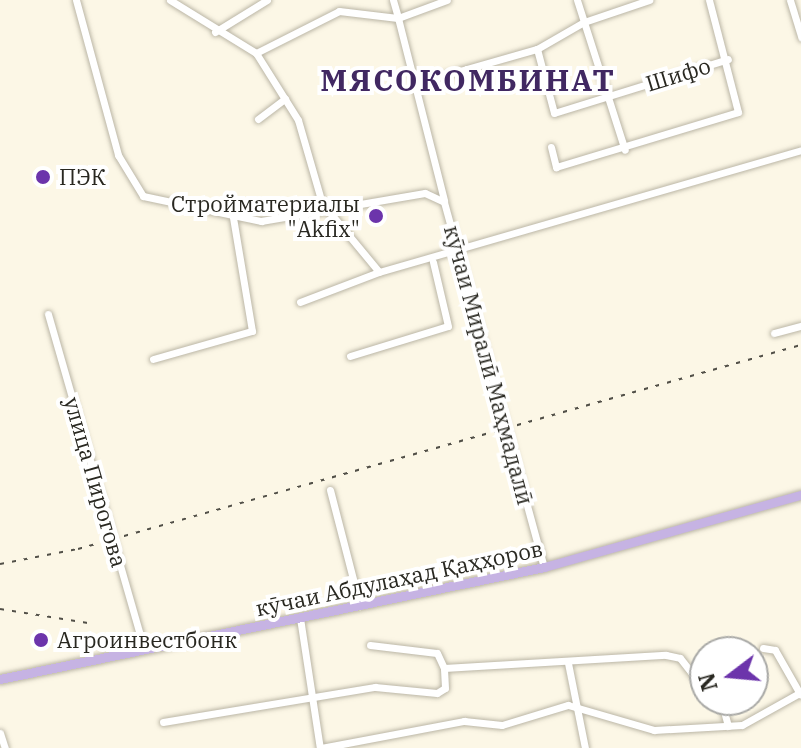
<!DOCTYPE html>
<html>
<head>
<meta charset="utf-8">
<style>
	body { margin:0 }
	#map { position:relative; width:801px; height:748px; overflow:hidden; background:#fcf7e6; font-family:"IBM Plex Serif",serif }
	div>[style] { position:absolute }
	.roads { filter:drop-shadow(0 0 2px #bbb6a6) drop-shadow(0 0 2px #bbb6a6) }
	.minor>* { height:7px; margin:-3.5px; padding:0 3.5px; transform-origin:3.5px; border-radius:3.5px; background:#fff }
	.major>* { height:9px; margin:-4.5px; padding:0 4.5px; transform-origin:4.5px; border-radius:4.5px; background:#c6b3e3 }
	.rail>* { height:2px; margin-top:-1px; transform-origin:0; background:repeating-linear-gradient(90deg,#525048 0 4px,transparent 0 12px) }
	.dots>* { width:22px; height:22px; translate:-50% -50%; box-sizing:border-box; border:4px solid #fff; border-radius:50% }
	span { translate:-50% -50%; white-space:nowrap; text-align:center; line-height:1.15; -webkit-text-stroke:8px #fff; paint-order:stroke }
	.street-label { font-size:22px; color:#292821 }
	.poi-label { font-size:22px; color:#292821 }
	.left { translate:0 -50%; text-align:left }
	.right { translate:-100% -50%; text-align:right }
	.district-label { font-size:30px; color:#412862; font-weight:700; letter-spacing:2px }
	.north { position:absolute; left:689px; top:636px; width:80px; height:80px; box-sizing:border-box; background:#fff; border:2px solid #a9a9a6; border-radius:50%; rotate:254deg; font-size:22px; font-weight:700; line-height:32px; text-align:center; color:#292821 }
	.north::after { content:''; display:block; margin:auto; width:28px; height:36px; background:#6c34ab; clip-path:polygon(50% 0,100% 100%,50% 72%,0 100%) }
</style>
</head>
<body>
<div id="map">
	<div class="roads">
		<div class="minor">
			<div style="left:76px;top:0;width:161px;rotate:74.8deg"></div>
			<div style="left:118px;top:155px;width:48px;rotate:58.6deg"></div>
			<div style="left:143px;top:196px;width:121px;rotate:12deg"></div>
			<div style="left:261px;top:221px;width:166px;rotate:-9.7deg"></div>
			<div style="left:425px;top:193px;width:21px;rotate:25deg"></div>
			<div style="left:444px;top:202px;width:378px;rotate:74.7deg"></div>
			<div style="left:170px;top:0;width:101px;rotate:31.6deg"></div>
			<div style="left:256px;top:53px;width:93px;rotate:-26.8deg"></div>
			<div style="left:339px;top:11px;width:59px;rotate:6.8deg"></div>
			<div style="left:398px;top:18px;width:188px;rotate:75.8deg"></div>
			<div style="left:393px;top:0;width:19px;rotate:74deg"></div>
			<div style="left:398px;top:18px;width:52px;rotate:-20.2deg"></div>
			<div style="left:577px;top:0;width:157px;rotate:72.3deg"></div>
			<div style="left:790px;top:0;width:39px;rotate:73deg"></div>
			<div style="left:215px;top:32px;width:61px;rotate:-31.6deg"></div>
			<div style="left:537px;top:49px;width:66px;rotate:75.1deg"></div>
			<div style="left:554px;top:113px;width:182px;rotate:-17.2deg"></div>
			<div style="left:256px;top:53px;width:79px;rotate:57.9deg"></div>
			<div style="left:298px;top:120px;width:86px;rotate:73.9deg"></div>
			<div style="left:322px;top:203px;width:89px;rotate:50.4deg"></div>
			<div style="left:379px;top:272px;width:439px;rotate:-16.1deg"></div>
			<div style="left:414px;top:84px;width:128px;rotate:-15.9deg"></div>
			<div style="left:537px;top:49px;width:54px;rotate:-29.9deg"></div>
			<div style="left:584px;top:22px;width:69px;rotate:-18.7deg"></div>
			<div style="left:258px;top:119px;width:34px;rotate:-37deg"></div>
			<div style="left:551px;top:147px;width:21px;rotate:76deg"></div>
			<div style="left:556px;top:167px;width:190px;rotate:-16.8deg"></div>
			<div style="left:738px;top:112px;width:116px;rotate:-104.5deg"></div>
			<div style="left:300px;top:302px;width:85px;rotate:-20.8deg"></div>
			<div style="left:48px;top:314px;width:348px;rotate:74deg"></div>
			<div style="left:774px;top:333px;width:28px;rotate:-15deg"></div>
			<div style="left:350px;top:356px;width:102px;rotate:-17deg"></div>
			<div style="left:448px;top:326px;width:66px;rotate:-103.2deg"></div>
			<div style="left:153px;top:359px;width:103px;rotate:-15.8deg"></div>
			<div style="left:252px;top:331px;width:116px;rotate:-99.5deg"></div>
			<div style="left:330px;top:490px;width:120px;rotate:75.5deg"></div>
			<div style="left:300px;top:618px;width:132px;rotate:81.3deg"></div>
			<div style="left:370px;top:645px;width:67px;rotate:6.8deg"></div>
			<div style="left:437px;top:653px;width:17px;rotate:65deg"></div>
			<div style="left:444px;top:668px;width:222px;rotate:-3.4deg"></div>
			<div style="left:666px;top:655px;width:14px;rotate:12deg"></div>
			<div style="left:680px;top:658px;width:41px;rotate:52deg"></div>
			<div style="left:763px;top:648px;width:12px;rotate:9deg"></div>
			<div style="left:775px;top:650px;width:51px;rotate:60.4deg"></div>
			<div style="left:568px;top:663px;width:87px;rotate:78.7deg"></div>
			<div style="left:721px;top:700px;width:27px;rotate:75deg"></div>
			<div style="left:163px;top:722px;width:215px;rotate:-9.4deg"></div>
			<div style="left:375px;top:687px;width:62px;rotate:5.5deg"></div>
			<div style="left:437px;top:693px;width:9px;rotate:-32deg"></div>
			<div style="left:445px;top:688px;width:20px;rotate:-93deg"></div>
			<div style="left:0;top:733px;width:16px;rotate:72deg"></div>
			<div style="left:321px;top:748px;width:146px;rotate:-10.7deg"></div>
			<div style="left:464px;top:721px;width:38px;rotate:6deg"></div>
			<div style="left:502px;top:725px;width:69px;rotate:-16.9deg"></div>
			<div style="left:568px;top:705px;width:90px;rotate:16.2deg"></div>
			<div style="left:654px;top:730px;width:88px;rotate:-3.3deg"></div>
			<div style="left:742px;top:725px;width:68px;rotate:-29.2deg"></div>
		</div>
		<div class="major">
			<div style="left:0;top:679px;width:555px;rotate:-11.63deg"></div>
			<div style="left:544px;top:567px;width:267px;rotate:-15.7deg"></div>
		</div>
	</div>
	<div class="rail">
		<div style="left:0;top:564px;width:79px;rotate:-10.9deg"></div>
		<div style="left:78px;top:549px;width:751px;rotate:-15.76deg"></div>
		<div style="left:0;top:609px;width:89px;rotate:9deg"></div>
	</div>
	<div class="dots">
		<div style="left:43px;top:177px;background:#6c34ab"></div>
		<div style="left:376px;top:216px;background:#6c34ab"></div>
		<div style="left:41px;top:640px;background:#6c34ab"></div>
	</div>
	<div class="street-label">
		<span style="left:678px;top:74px;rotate:-17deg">Шифо</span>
		<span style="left:489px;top:365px;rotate:75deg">кӯчаи Миралӣ Маҳмадалӣ</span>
		<span style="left:96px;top:482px;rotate:74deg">улица Пирогова</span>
		<span style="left:399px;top:578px;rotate:-12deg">кӯчаи Абдулаҳад Қаҳҳоров</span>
	</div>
	<div class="poi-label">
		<span class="left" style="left:59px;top:177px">ПЭК</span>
		<span class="right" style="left:360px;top:216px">Стройматериалы<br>"Akfix"</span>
		<span class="left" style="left:57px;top:640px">Агроинвестбонк</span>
	</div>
	<div class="district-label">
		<span style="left:468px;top:80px">МЯСОКОМБИНАТ</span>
	</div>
	<div class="north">N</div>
</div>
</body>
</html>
